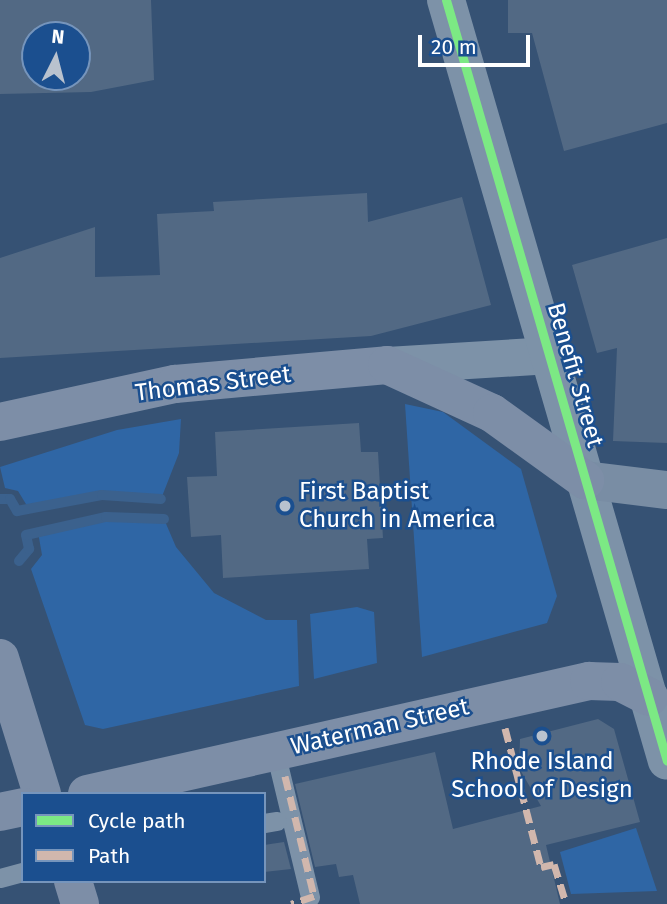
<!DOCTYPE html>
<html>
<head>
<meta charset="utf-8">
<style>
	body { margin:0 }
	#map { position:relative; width:667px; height:904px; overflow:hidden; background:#365274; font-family:"Fira Sans",sans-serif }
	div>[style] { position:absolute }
	.green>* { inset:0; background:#2f66a5 }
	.stream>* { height:10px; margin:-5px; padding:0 5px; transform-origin:5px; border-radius:5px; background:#3b618d }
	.building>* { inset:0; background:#526984 }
	.service>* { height:19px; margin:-9.5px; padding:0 9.5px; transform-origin:9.5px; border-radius:9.5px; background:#7d92a8 }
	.minor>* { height:37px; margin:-18.5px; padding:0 18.5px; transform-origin:18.5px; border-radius:18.5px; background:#7d92a8 }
	.tertiary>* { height:38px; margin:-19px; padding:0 19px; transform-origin:19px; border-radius:19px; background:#7d92a8 }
	.secondary>* { height:38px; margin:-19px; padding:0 19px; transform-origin:19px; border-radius:19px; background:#798da4 }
	.primary>* { height:38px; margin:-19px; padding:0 19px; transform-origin:19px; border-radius:19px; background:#7d8ea7 }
	.quiet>* { height:7px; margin-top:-3.5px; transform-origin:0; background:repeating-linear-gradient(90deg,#d1b7ad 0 14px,transparent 0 21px) }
	.cycleway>* { height:9px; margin:-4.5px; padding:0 4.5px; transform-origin:4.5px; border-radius:4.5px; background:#7ce984 }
	.dots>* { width:19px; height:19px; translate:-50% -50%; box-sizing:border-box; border:4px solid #1b4f8f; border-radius:50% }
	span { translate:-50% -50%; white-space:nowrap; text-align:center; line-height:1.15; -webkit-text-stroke:5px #1b4f8f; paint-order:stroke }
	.street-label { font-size:24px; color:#fff }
	.poi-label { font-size:24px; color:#fff }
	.left { translate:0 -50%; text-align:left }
	.legend { position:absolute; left:21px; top:792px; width:245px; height:91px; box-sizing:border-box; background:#1b4f8f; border:2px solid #7695bc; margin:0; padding:9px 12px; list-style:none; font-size:21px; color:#fff }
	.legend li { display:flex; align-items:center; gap:14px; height:35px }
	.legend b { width:35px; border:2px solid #7695bc }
	.north { position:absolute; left:21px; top:21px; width:70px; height:70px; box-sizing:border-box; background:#1b4f8f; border:2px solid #7695bc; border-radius:50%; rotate:6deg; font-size:19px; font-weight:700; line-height:28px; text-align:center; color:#fff }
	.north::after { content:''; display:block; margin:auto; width:24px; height:32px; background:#b9c2ce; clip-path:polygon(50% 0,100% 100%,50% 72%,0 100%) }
	.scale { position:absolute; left:418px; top:35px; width:112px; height:32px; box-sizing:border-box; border:4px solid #fff; border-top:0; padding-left:9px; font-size:21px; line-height:24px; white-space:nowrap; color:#fff; -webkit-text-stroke:5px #1b4f8f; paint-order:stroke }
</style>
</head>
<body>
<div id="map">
	<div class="green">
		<div style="clip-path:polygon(405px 404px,443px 412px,521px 469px,557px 596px,547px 623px,422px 657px)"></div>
		<div style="clip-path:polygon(181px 419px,179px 453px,161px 499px,102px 495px,29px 509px,18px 491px,5px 488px,0 467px,117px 430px)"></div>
		<div style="clip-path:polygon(106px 517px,164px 519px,176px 547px,214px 593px,266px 620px,297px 620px,299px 686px,103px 729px,85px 725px,31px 569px,42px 555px,38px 532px)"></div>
		<div style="clip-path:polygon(357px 607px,374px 612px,377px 663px,314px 679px,310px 614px)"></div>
		<div style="clip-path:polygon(636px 828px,657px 891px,571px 894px,560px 852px)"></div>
	</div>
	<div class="stream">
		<div style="left:0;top:499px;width:10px"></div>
		<div style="left:10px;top:499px;width:14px;rotate:60deg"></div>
		<div style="left:17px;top:511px;width:86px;rotate:-10.7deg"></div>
		<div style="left:102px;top:495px;width:59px;rotate:3.9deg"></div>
		<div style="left:19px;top:561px;width:16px;rotate:-50deg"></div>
		<div style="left:29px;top:549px;width:14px;rotate:-102deg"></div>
		<div style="left:26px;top:535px;width:82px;rotate:-12.7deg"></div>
		<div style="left:106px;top:517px;width:58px;rotate:2deg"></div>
	</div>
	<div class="building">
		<div style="clip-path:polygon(evenodd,0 0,151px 0,154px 80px,91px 92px,0 94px,0 0,35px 35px,77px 35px,77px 77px,35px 77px,35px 35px)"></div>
		<div style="clip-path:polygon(508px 0,667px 0,667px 123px,564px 151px,532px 33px,508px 33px)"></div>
		<div style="clip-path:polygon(367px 193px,368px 222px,462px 197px,491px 305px,371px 336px,0 358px,0 258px,95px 227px,95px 277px,160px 275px,157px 214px,214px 211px,213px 202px)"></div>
		<div style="clip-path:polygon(667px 238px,667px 443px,613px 441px,617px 348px,597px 353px,572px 265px)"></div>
		<div style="clip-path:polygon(359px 423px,361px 452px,378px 452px,383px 538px,367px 539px,369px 569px,223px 578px,221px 535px,191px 537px,187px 477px,217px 476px,215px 432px)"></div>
		<div style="clip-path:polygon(598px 719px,614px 729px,640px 822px,546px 845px,560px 904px,360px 904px,353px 875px,339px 877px,336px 864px,315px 867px,295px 784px,435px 752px,453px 829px,541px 806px,519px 768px,520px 739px)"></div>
		<div style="clip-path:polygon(284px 842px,291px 869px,264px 872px,264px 845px)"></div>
	</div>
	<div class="service">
		<div style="left:275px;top:751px;width:150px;rotate:76.5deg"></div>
		<div style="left:264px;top:823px;width:13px;rotate:-9deg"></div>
		<div style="left:0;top:878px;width:24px;rotate:-15deg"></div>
	</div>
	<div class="minor">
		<div style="left:387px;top:365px;width:163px;rotate:-3.5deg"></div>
	</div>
	<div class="tertiary">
		<div style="left:446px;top:0;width:792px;rotate:73.81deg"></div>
	</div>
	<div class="secondary">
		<div style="left:585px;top:480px;width:83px;rotate:7deg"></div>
	</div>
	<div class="primary">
		<div style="left:0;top:422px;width:179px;rotate:-12.3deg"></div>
		<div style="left:175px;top:384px;width:213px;rotate:-5.1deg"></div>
		<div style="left:387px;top:365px;width:115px;rotate:24.6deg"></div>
		<div style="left:492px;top:413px;width:115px;rotate:35.8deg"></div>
		<div style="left:0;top:658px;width:142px;rotate:72.8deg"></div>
		<div style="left:87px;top:794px;width:515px;rotate:-12.69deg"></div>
		<div style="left:589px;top:681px;width:31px;rotate:2deg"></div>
		<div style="left:620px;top:682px;width:33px;rotate:27deg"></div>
		<div style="left:0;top:812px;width:24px;rotate:-12deg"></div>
		<div style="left:73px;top:881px;width:24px;rotate:73deg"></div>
	</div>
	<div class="quiet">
		<div style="left:505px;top:728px;width:144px;rotate:75.5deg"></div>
		<div style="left:541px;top:867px;width:13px;rotate:-13deg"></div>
		<div style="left:554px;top:864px;width:37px;rotate:73deg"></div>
		<div style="left:285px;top:776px;width:123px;rotate:76.4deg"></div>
		<div style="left:314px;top:896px;width:24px;rotate:161deg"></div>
	</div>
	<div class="cycleway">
		<div style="left:446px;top:0;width:792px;rotate:73.81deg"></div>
	</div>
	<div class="dots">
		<div style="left:285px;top:506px;background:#b9c2ce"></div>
		<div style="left:542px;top:736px;background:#b9c2ce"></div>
	</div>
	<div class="street-label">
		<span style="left:575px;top:375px;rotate:74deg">Benefit Street</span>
		<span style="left:213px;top:384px;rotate:-7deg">Thomas Street</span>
		<span style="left:380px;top:727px;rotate:-13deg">Waterman Street</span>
	</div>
	<div class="poi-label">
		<span class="left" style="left:299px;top:506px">First Baptist<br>Church in America</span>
		<span style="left:542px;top:776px">Rhode Island<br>School of Design</span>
	</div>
	<ul class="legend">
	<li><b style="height:9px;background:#7ce984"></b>Cycle path</li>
	<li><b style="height:9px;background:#d1b7ad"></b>Path</li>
	</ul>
	<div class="north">N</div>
	<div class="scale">20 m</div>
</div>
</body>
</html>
